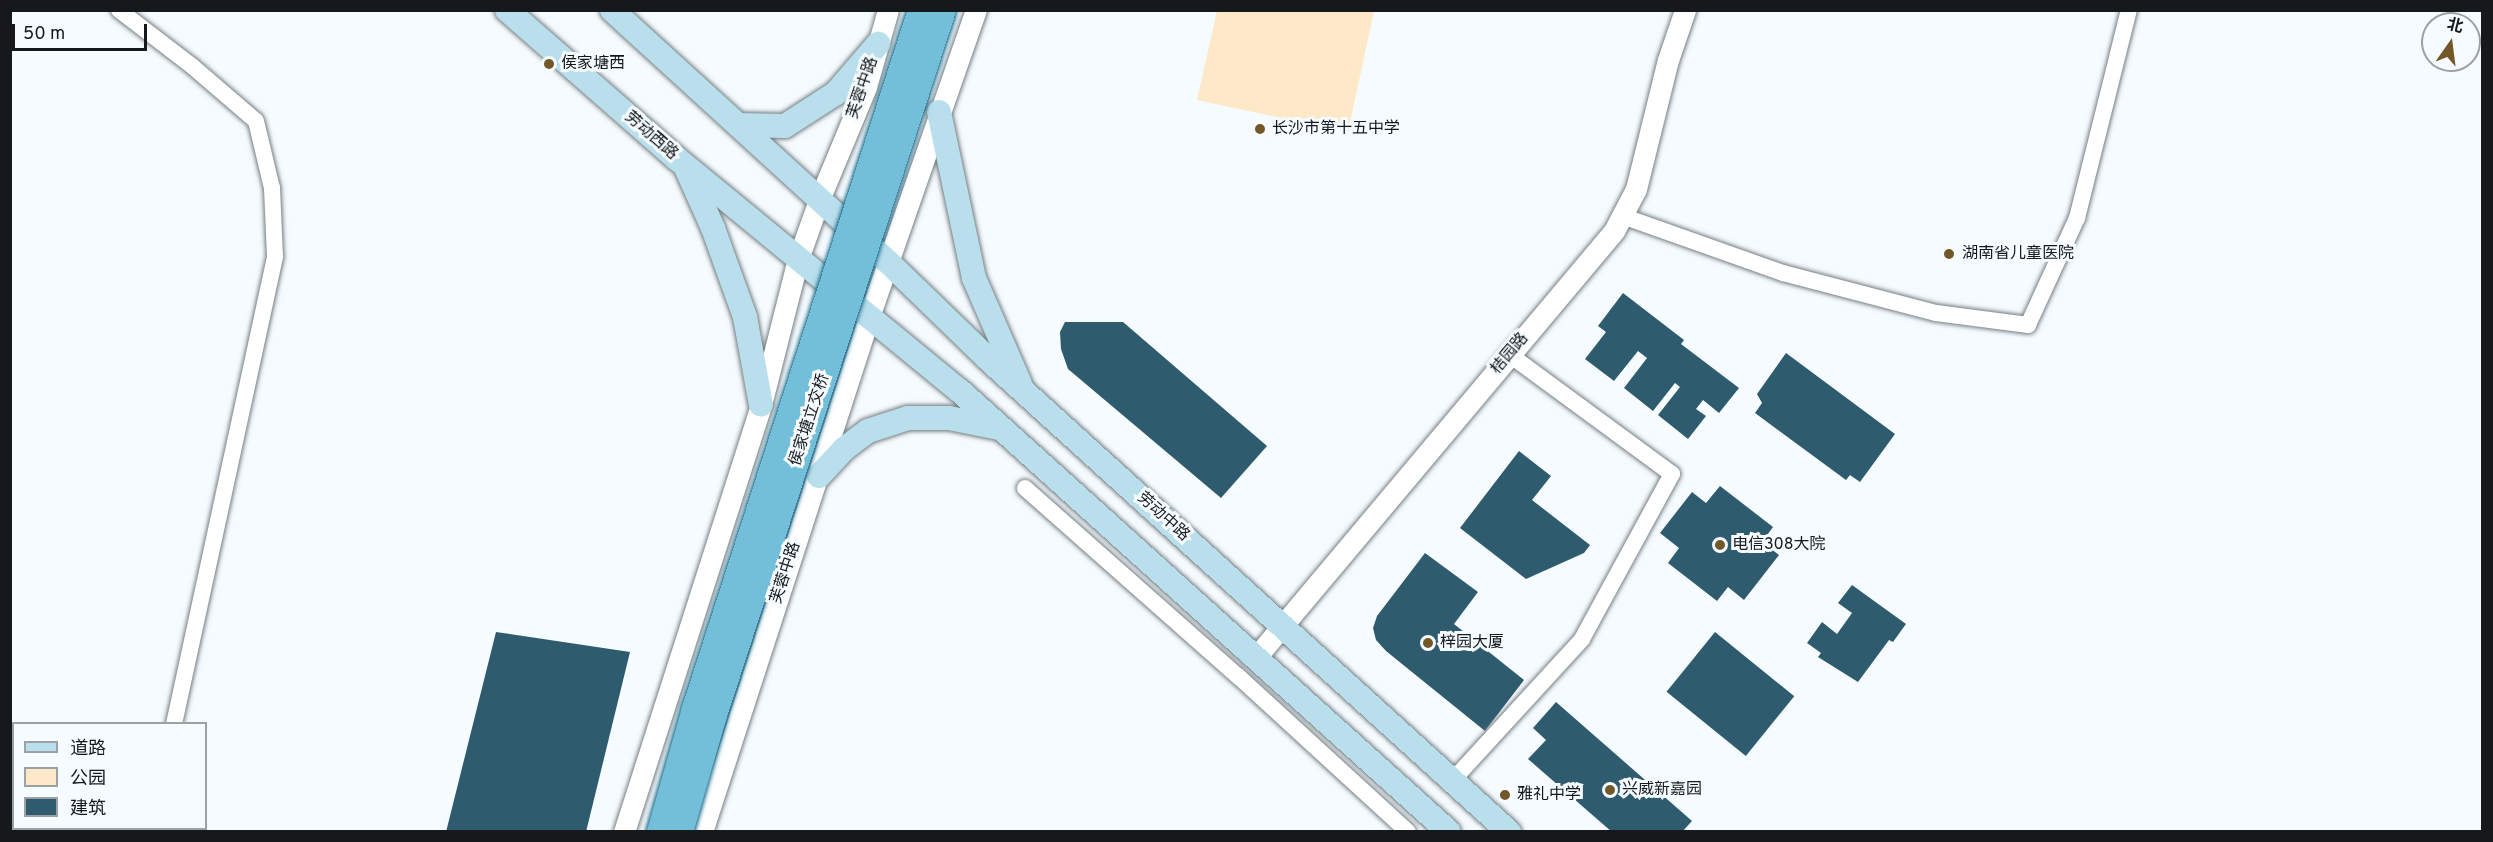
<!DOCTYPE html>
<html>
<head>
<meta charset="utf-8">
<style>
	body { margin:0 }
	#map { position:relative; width:2493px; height:842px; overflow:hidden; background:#f5fbfe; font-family:Overpass,"Noto Sans SC",sans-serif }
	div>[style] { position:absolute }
	.green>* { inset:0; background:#fde8c7 }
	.building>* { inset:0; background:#2f5b6f; transform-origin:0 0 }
	.roads { filter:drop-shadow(0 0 2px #767f83) drop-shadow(0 0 2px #767f83) }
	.minor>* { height:16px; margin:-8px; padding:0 8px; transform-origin:8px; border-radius:8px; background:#fff }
	.tertiary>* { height:21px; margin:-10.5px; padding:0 10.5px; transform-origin:10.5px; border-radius:10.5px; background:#fff }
	.secondary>* { height:24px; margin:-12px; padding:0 12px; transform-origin:12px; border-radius:12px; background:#b9dfec }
	.bridges { filter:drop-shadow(0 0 2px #166886) drop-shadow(0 0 2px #166886) }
	.primary-bridge>* { height:26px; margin:-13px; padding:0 13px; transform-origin:13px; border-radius:13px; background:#73bed9 }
	.dots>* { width:16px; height:16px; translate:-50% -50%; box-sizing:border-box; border:3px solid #f5fbfe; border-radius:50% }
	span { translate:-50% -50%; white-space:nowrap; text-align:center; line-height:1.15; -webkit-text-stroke:6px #f5fbfe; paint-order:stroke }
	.poi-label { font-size:16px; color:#16191b }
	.left { translate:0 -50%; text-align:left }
	.street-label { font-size:16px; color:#16191b }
	.frame { position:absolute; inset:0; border:12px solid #16191b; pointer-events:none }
	.legend { position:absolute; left:12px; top:722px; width:195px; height:108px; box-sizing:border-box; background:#f5fbfe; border:2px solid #9ca1a3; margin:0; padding:8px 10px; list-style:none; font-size:18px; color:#16191b }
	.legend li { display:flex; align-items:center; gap:12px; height:30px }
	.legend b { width:30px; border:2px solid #9ca1a3 }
	.north { position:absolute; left:2421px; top:12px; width:60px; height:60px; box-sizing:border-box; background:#f5fbfe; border:2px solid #9ca1a3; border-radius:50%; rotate:14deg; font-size:16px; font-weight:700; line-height:24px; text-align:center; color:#16191b }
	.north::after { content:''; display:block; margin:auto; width:21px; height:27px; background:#725729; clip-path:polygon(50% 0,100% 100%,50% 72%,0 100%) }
	.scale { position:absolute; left:12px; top:24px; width:135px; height:27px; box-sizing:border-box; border:3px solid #16191b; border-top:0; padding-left:8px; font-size:18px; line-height:21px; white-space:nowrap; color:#16191b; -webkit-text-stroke:4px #f5fbfe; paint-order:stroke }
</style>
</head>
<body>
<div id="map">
	<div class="green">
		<div style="clip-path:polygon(1217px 11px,1374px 11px,1348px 132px,1197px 100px)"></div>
	</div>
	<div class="building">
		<div style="clip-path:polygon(1623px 293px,1684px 340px,1681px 344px,1739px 388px,1719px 413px,1703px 400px,1696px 409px,1706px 416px,1688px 439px,1658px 415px,1680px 387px,1675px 383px,1653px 411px,1624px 388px,1647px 358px,1638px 351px,1614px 381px,1585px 359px,1606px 332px,1598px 326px)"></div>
		<div style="clip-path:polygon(1065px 322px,1123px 322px,1267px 446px,1221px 498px,1068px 369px,1061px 349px,1060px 332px)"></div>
		<div style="clip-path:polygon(1786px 353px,1895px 434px,1860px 482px,1850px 475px,1846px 480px,1755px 413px,1762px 403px,1757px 394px)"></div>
		<div style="clip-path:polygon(1519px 451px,1551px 476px,1532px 500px,1590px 545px,1584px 553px,1526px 579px,1460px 528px)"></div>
		<div style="clip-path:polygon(1720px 486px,1773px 527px,1762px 542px,1779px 555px,1744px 600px,1728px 587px,1717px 601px,1668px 563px,1679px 548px,1660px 533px,1692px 492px,1706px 503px)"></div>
		<div style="clip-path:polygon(1425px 553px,1478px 592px,1454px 624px,1524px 680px,1485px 731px,1386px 651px,1376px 640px,1373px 628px,1377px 616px)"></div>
		<div style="clip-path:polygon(1852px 585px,1906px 624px,1893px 642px,1889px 640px,1858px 682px,1818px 657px,1821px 653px,1807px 643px,1822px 622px,1837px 634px,1852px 613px,1838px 603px)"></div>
		<div style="clip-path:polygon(496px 632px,630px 652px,586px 832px,446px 832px)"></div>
		<div style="left:1715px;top:632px;width:102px;height:77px;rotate:39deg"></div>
		<div style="clip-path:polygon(1556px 702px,1692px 821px,1682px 832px,1612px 832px,1528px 759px,1546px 740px,1533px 728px)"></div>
	</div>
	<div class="roads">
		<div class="minor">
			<div style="left:119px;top:10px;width:92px;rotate:37.5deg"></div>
			<div style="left:192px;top:66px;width:84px;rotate:40.7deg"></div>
			<div style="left:256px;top:121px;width:69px;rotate:76.6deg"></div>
			<div style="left:272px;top:188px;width:69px;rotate:87.5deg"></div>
			<div style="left:275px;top:257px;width:478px;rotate:102.2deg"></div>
			<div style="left:1622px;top:216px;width:171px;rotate:19.5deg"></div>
			<div style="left:1783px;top:273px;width:158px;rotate:14.7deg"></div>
			<div style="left:1936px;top:313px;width:93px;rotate:7.4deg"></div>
			<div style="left:2028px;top:325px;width:118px;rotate:-65.4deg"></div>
			<div style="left:2077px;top:218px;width:214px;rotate:-76deg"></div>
			<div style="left:1025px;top:488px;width:286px;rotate:41.5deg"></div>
			<div style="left:1239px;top:677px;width:229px;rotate:42.5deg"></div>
			<div style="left:1453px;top:780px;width:191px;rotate:-47.5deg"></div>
			<div style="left:1582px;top:639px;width:188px;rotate:-61.4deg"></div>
			<div style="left:1672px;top:474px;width:201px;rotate:-143.7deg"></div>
			<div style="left:167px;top:832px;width:4px;rotate:-90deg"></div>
		</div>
		<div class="tertiary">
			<div style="left:1257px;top:656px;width:555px;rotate:-49.97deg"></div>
			<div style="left:1614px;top:231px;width:47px;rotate:-62.4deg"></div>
			<div style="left:1636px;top:189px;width:133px;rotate:-76.1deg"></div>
			<div style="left:1668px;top:60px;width:53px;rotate:-71.2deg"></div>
			<div style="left:624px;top:832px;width:448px;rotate:-72.2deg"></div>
			<div style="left:761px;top:405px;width:151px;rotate:-75.8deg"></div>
			<div style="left:798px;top:259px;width:63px;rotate:-70.4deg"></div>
			<div style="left:819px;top:200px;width:122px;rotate:-67.4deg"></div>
			<div style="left:866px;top:87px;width:80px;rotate:-74.1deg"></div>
			<div style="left:702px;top:832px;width:545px;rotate:-72.03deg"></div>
			<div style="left:870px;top:314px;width:322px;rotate:-70.8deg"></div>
		</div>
		<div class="secondary">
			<div style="left:507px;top:10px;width:225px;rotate:41.2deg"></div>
			<div style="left:676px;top:158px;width:367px;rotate:39.4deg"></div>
			<div style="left:960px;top:391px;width:658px;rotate:42.05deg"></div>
			<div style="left:612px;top:10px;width:374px;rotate:42.4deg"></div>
			<div style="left:888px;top:262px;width:139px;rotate:44.1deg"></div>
			<div style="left:988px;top:359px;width:704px;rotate:42.24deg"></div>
			<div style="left:939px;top:112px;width:170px;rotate:78.1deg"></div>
			<div style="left:974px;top:278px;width:116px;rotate:66.5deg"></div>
			<div style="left:739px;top:125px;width:46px;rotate:1.2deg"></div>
			<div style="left:785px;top:126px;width:61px;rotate:-32.9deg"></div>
			<div style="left:836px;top:93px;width:65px;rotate:-49.4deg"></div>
			<div style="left:687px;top:170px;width:64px;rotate:65.9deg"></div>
			<div style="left:713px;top:228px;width:95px;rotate:70.2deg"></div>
			<div style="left:745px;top:317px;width:89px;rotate:79.7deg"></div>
			<div style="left:819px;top:476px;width:37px;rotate:-47deg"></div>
			<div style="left:844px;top:449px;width:30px;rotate:-37deg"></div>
			<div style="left:868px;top:431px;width:42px;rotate:-18deg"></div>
			<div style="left:908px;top:418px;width:41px"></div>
			<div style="left:949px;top:418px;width:51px;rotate:11.3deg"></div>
		</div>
	</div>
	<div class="bridges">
		<div class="primary-bridge">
			<div style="left:660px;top:832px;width:128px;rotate:-74.1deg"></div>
			<div style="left:695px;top:709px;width:735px;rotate:-72.08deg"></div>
			<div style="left:680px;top:832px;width:122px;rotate:-73.8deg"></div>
			<div style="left:714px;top:715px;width:741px;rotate:-72.01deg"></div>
		</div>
	</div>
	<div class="dots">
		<div style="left:549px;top:64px;background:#725729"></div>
		<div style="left:1260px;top:129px;background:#725729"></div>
		<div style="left:1949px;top:254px;background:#725729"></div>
		<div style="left:1720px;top:545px;background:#725729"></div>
		<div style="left:1428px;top:643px;background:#725729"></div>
		<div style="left:1610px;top:790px;background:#725729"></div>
		<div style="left:1505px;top:795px;background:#725729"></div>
	</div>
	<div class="poi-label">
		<span class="left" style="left:561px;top:64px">侯家塘西</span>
		<span class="left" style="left:1272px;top:129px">长沙市第十五中学</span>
		<span class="left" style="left:1962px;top:254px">湖南省儿童医院</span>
		<span class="left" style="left:1732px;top:545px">电信308大院</span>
		<span class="left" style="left:1440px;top:643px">梓园大厦</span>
		<span class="left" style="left:1622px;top:790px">兴威新嘉园</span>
		<span class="left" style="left:1517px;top:795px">雅礼中学</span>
	</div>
	<div class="street-label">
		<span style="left:863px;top:88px;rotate:-71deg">芙蓉中路</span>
		<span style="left:651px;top:136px;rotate:41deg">劳动西路</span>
		<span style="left:1510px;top:354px;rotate:-50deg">桔园路</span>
		<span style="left:810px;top:420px;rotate:-72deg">侯家塘立交桥</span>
		<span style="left:1163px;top:517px;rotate:42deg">劳动中路</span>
		<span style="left:786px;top:573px;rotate:-72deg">芙蓉中路</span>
	</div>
	<div class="frame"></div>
	<ul class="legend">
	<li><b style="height:8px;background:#b9dfec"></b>道路</li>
	<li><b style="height:16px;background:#fde8c7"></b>公园</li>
	<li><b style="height:16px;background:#2f5b6f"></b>建筑</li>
	</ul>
	<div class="north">北</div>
	<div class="scale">50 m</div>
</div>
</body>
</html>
